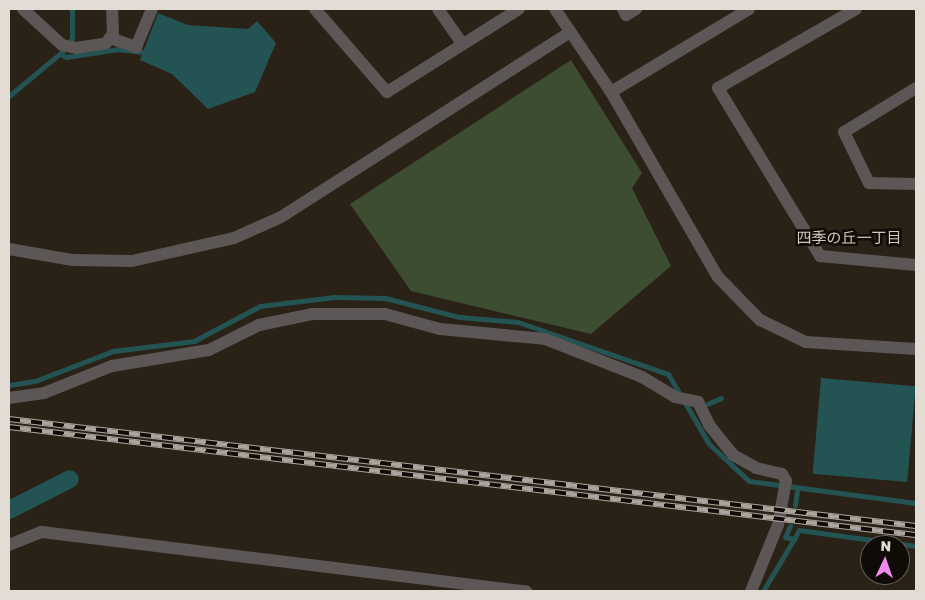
<!DOCTYPE html>
<html>
<head>
<meta charset="utf-8">
<style>
	body { margin:0 }
	#map { position:relative; width:925px; height:600px; overflow:hidden; background:#2a2117; font-family:"Golos Text","Noto Sans JP",sans-serif }
	div>[style] { position:absolute }
	.green>* { inset:0; background:#3d4d31 }
	.water>* { inset:0; background:#235353; transform-origin:0 0 }
	.stream>* { height:5px; margin:-2.5px; padding:0 2.5px; transform-origin:2.5px; border-radius:2.5px; background:#235353 }
	.canal>* { height:18px; margin:-9px; padding:0 9px; transform-origin:9px; border-radius:9px; background:#235353 }
	.minor>* { height:12px; margin:-6px; padding:0 6px; transform-origin:6px; border-radius:6px; background:#5d5657 }
	.rail>* { height:5.5px; margin-top:-2.75px; transform-origin:0; background:repeating-linear-gradient(90deg,#0f0b07 0 11px,#aca59d 0 22px); box-sizing:border-box; border-block:1px solid #aca59d }
	span { translate:-50% -50%; white-space:nowrap; text-align:center; line-height:1.15; -webkit-text-stroke:5px #0f0b07; paint-order:stroke }
	.neighbourhood-label { font-size:15px; color:#d2c5b9 }
	.frame { position:absolute; inset:0; border:10px solid #e2dcd5; pointer-events:none }
	.north { position:absolute; left:860px; top:535px; width:50px; height:50px; box-sizing:border-box; background:#0f0b07; border:1px solid #635f59; border-radius:50%; rotate:3deg; font-size:14px; font-weight:700; line-height:20px; text-align:center; color:#e2dcd5 }
	.north::after { content:''; display:block; margin:auto; width:18px; height:22px; background:#f489f0; clip-path:polygon(50% 0,100% 100%,50% 72%,0 100%) }
</style>
</head>
<body>
<div id="map">
	<div class="green">
		<div style="clip-path:polygon(571px 60px,642px 173px,632px 188px,671px 266px,591px 334px,411px 291px,350px 204px)"></div>
	</div>
	<div class="water">
		<div style="clip-path:polygon(158px 13px,188px 25px,248px 29px,257px 21px,276px 43px,255px 92px,208px 109px,172px 74px,140px 60px)"></div>
		<div style="left:821px;top:378px;width:95px;height:96px;rotate:5deg"></div>
	</div>
	<div class="stream">
		<div style="left:68px;top:44px;width:7px;rotate:-56deg"></div>
		<div style="left:72px;top:38px;width:29px;rotate:-90deg"></div>
		<div style="left:61px;top:54px;width:6px;rotate:31deg"></div>
		<div style="left:66px;top:57px;width:53px;rotate:-8.7deg"></div>
		<div style="left:118px;top:49px;width:31px;rotate:7deg"></div>
		<div style="left:9px;top:96px;width:70px;rotate:-39.8deg"></div>
		<div style="left:9px;top:385px;width:26px;rotate:-9deg"></div>
		<div style="left:35px;top:381px;width:84px;rotate:-21deg"></div>
		<div style="left:113px;top:351px;width:82px;rotate:-7deg"></div>
		<div style="left:194px;top:341px;width:75px;rotate:-27.9deg"></div>
		<div style="left:260px;top:306px;width:75px;rotate:-6.9deg"></div>
		<div style="left:334px;top:297px;width:51px;rotate:1.1deg"></div>
		<div style="left:385px;top:298px;width:76px;rotate:14.4deg"></div>
		<div style="left:459px;top:317px;width:59px;rotate:4.8deg"></div>
		<div style="left:518px;top:322px;width:159px;rotate:19.1deg"></div>
		<div style="left:668px;top:374px;width:81px;rotate:59.6deg"></div>
		<div style="left:709px;top:444px;width:54px;rotate:42.8deg"></div>
		<div style="left:749px;top:481px;width:168px;rotate:7.5deg"></div>
		<div style="left:707px;top:404px;width:15px;rotate:-23deg"></div>
		<div style="left:795px;top:505px;width:15px;rotate:-82deg"></div>
		<div style="left:790px;top:526px;width:12px;rotate:114deg"></div>
		<div style="left:785px;top:537px;width:9px;rotate:13deg"></div>
		<div style="left:794px;top:539px;width:10px;rotate:-61deg"></div>
		<div style="left:799px;top:530px;width:118px;rotate:7.8deg"></div>
		<div style="left:763px;top:591px;width:61px;rotate:-59.2deg"></div>
	</div>
	<div class="canal">
		<div style="left:9px;top:510px;width:68px;rotate:-26.9deg"></div>
	</div>
	<div class="minor">
		<div style="left:23px;top:9px;width:53px;rotate:42.7deg"></div>
		<div style="left:62px;top:45px;width:14px;rotate:12deg"></div>
		<div style="left:76px;top:48px;width:30px;rotate:-9deg"></div>
		<div style="left:106px;top:43px;width:11px;rotate:-52deg"></div>
		<div style="left:113px;top:34px;width:25px;rotate:-92deg"></div>
		<div style="left:315px;top:9px;width:110px;rotate:49.1deg"></div>
		<div style="left:387px;top:92px;width:156px;rotate:-32.2deg"></div>
		<div style="left:438px;top:9px;width:40px;rotate:55.1deg"></div>
		<div style="left:555px;top:9px;width:100px;rotate:56deg"></div>
		<div style="left:611px;top:92px;width:214px;rotate:60deg"></div>
		<div style="left:718px;top:277px;width:60px;rotate:45.7deg"></div>
		<div style="left:760px;top:320px;width:51px;rotate:25.6deg"></div>
		<div style="left:806px;top:342px;width:110px;rotate:3.6deg"></div>
		<div style="left:623px;top:9px;width:7px;rotate:63deg"></div>
		<div style="left:626px;top:15px;width:12px;rotate:-31deg"></div>
		<div style="left:856px;top:9px;width:159px;rotate:150.2deg"></div>
		<div style="left:718px;top:88px;width:197px;rotate:58.7deg"></div>
		<div style="left:820px;top:256px;width:96px;rotate:5.4deg"></div>
		<div style="left:110px;top:38px;width:28px;rotate:19deg"></div>
		<div style="left:136px;top:47px;width:41px;rotate:-67.2deg"></div>
		<div style="left:916px;top:88px;width:84px;rotate:148.6deg"></div>
		<div style="left:844px;top:132px;width:57px;rotate:63.9deg"></div>
		<div style="left:869px;top:183px;width:47px;rotate:1.2deg"></div>
		<div style="left:611px;top:92px;width:161px;rotate:-31deg"></div>
		<div style="left:9px;top:249px;width:65px;rotate:9.8deg"></div>
		<div style="left:73px;top:260px;width:59px;rotate:1deg"></div>
		<div style="left:132px;top:261px;width:105px;rotate:-12.7deg"></div>
		<div style="left:234px;top:238px;width:51px;rotate:-24.1deg"></div>
		<div style="left:281px;top:217px;width:342px;rotate:-32.6deg"></div>
		<div style="left:9px;top:398px;width:35px;rotate:-8deg"></div>
		<div style="left:44px;top:393px;width:73px;rotate:-21.7deg"></div>
		<div style="left:112px;top:366px;width:98px;rotate:-9.4deg"></div>
		<div style="left:209px;top:350px;width:56px;rotate:-26.6deg"></div>
		<div style="left:259px;top:325px;width:54px;rotate:-11.7deg"></div>
		<div style="left:312px;top:314px;width:73px"></div>
		<div style="left:385px;top:314px;width:57px;rotate:15.3deg"></div>
		<div style="left:440px;top:329px;width:105px;rotate:5.4deg"></div>
		<div style="left:545px;top:339px;width:104px;rotate:21.4deg"></div>
		<div style="left:642px;top:377px;width:39px;rotate:31deg"></div>
		<div style="left:675px;top:397px;width:24px;rotate:12deg"></div>
		<div style="left:698px;top:402px;width:25px;rotate:64deg"></div>
		<div style="left:709px;top:425px;width:38px;rotate:51deg"></div>
		<div style="left:733px;top:455px;width:26px;rotate:29deg"></div>
		<div style="left:756px;top:468px;width:27px;rotate:13deg"></div>
		<div style="left:782px;top:474px;width:8px;rotate:60deg"></div>
		<div style="left:786px;top:481px;width:45px;rotate:100.3deg"></div>
		<div style="left:778px;top:525px;width:71px;rotate:112.2deg"></div>
		<div style="left:9px;top:545px;width:35px;rotate:-22deg"></div>
		<div style="left:42px;top:532px;width:488px;rotate:7deg"></div>
	</div>
	<div class="rail">
		<div style="left:9px;top:419px;width:913px;rotate:6.73deg"></div>
		<div style="left:9px;top:427px;width:913px;rotate:6.79deg"></div>
	</div>
	<div class="neighbourhood-label">
		<span style="left:849px;top:238px">四季の丘一丁目</span>
	</div>
	<div class="frame"></div>
	<div class="north">N</div>
</div>
</body>
</html>
